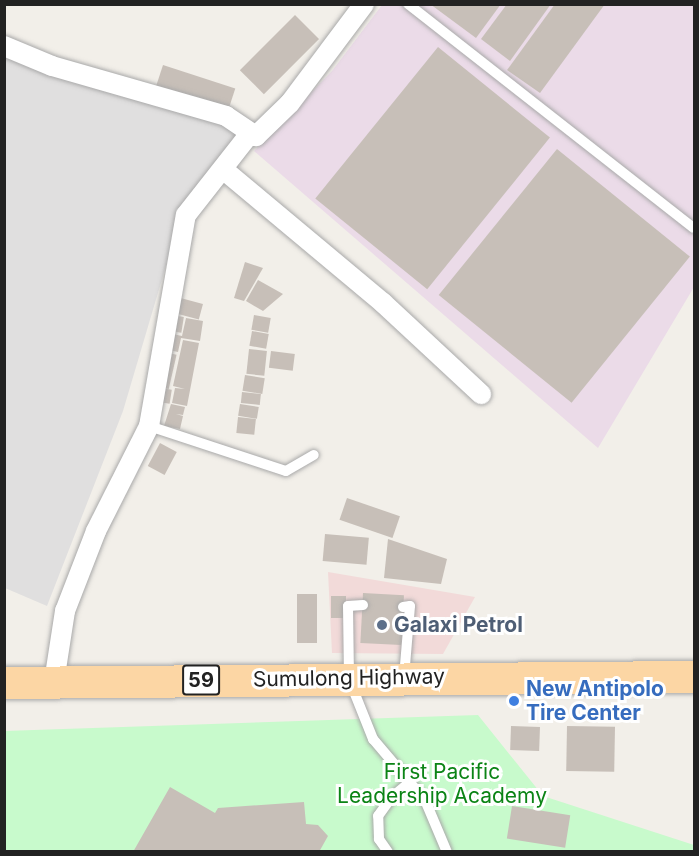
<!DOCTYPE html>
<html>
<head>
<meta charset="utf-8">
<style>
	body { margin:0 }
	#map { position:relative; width:699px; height:856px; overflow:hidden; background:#f2efe9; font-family:Inter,sans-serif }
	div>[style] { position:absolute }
	.residential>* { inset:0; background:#e0dfdf }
	.commercial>* { inset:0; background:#f2dad9 }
	.industrial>* { inset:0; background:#ebdbe8 }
	.park>* { inset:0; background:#c8facc }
	.building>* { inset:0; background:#c7bfb8; transform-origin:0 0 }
	.roads { filter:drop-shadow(0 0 2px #a9a9a9) drop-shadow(0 0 2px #a9a9a9) }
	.service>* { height:10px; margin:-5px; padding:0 5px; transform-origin:5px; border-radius:5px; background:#fff }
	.minor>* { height:20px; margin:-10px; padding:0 10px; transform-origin:10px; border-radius:10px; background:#fff }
	.primary>* { height:32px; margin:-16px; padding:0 16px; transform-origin:16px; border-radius:16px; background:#fcd6a4 }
	.dots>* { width:16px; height:16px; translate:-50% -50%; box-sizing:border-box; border:3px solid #fff; border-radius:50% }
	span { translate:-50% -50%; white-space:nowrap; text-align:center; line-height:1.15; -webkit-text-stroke:6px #fff; paint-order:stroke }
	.shield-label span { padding:2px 4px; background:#fff; border:2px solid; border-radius:4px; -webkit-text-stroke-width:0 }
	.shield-label { font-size:20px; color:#222; font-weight:700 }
	.service-label { font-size:21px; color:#4e5e75; font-weight:700 }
	.left { translate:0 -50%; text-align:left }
	.street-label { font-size:21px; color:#222 }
	.shop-label { font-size:21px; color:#366cbe; font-weight:700 }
	.park-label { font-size:21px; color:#0c8416 }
	.frame { position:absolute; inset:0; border:6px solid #222; pointer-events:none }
</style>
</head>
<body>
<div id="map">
	<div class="residential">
		<div style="clip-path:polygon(4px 49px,224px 119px,248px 136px,181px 215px,123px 411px,47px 606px,5px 588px)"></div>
	</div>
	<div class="commercial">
		<div style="clip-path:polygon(328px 572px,475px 597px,443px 654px,332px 653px)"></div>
	</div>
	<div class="industrial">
		<div style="clip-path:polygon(382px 5px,694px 5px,694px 287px,598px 448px,254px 151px,332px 71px)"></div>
	</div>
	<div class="park">
		<div style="clip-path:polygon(478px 715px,543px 796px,694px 845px,694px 851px,5px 851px,4px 731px)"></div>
	</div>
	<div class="building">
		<div style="clip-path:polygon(430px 4px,501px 4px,476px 38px)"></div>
		<div style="clip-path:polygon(507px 4px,551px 4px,510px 61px,481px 39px)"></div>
		<div style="clip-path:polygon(555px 4px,605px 4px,540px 93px,507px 70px)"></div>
		<div style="left:295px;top:15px;width:34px;height:78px;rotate:45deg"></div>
		<div style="left:438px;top:47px;width:144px;height:195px;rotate:39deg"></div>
		<div style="left:163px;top:65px;width:76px;height:24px;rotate:18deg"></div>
		<div style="left:557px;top:149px;width:171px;height:188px;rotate:39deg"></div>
		<div style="clip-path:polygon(245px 262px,263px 268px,244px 301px,234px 298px)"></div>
		<div style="clip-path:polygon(258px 280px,283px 294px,263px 311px,246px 301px)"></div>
		<div style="left:173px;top:296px;width:31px;height:16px;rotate:15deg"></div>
		<div style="left:171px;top:315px;width:13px;height:16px;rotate:9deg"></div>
		<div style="left:254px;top:315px;width:17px;height:15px;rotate:10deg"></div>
		<div style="clip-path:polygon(186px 318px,203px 321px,200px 341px,181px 338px,178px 352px,159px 348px,163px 332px,182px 336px)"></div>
		<div style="left:252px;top:331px;width:17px;height:15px;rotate:10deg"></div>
		<div style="clip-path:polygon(183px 340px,199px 343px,187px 406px,172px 403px,175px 388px,185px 389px,173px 386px)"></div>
		<div style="left:249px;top:349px;width:18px;height:25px;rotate:6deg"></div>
		<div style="left:160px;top:351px;width:17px;height:35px;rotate:13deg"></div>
		<div style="left:271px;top:351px;width:24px;height:17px;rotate:7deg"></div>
		<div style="left:245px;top:375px;width:20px;height:16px;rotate:9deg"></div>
		<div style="left:154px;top:387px;width:18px;height:14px;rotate:9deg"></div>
		<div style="left:242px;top:392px;width:19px;height:11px;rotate:6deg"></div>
		<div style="clip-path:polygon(171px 404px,185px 407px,183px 415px,176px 414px,183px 416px,180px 429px,164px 426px)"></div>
		<div style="left:240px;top:404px;width:19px;height:12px;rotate:9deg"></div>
		<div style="left:238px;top:417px;width:18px;height:16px;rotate:6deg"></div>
		<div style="left:160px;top:443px;width:19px;height:26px;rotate:28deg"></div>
		<div style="left:347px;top:498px;width:56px;height:23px;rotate:19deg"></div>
		<div style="left:325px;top:534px;width:44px;height:27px;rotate:5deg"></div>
		<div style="clip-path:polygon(388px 539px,447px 559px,441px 584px,384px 578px)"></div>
		<div style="left:363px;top:593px;width:41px;height:50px;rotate:3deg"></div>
		<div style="left:297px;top:594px;width:20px;height:49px"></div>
		<div style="left:331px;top:596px;width:15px;height:22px"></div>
		<div style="left:511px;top:726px;width:29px;height:24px;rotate:2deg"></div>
		<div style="left:567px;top:726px;width:48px;height:45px;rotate:1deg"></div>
		<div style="clip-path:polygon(170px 787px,215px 813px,218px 808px,304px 802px,306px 824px,318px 825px,328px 836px,319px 852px,133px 852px)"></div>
		<div style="left:512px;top:806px;width:59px;height:33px;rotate:9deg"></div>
	</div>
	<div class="roads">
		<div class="service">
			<div style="left:408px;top:4px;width:363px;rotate:38.1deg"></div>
			<div style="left:149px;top:426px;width:144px;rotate:18.2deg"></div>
			<div style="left:286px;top:471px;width:32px;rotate:-30deg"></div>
			<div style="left:363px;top:605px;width:15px;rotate:176deg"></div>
			<div style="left:348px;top:606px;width:73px;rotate:89.2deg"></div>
			<div style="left:349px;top:679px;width:65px;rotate:68.2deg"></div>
			<div style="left:373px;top:739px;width:80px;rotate:49.6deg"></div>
			<div style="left:425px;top:800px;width:56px;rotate:67.1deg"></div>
			<div style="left:403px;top:607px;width:7px;rotate:-8deg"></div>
			<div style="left:410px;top:606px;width:71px;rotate:94.8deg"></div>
			<div style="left:388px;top:852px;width:16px;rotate:-125deg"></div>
			<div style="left:379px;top:839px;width:23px;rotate:-92deg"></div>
			<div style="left:378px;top:816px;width:24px;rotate:-54deg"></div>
			<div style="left:392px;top:797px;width:23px;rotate:-40deg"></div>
		</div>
		<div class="minor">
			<div style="left:4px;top:46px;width:52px;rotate:22.6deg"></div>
			<div style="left:52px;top:66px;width:181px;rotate:16deg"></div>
			<div style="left:226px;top:116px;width:36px;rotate:34deg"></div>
			<div style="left:224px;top:170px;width:207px;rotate:39.9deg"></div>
			<div style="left:383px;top:303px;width:134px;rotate:42.9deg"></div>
			<div style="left:54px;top:682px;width:72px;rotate:-81.2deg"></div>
			<div style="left:65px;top:611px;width:86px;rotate:-68.8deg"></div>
			<div style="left:96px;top:531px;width:118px;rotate:-63.2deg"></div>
			<div style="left:149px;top:426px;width:214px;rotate:-80.1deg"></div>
			<div style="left:186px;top:215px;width:100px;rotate:-51.9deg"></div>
			<div style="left:248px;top:136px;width:8px"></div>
			<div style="left:256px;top:136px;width:47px;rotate:-44.1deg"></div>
			<div style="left:290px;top:103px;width:124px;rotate:-53.2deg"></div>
		</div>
		<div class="primary">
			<div style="left:4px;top:683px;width:690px;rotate:-0.5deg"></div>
		</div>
	</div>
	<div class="dots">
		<div style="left:382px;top:625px;background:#5c6f8a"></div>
		<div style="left:514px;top:701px;background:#3f7fe0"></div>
	</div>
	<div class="shield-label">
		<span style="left:201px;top:680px">59</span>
	</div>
	<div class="service-label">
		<span class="left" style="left:394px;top:625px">Galaxi Petrol</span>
	</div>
	<div class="street-label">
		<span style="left:349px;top:678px;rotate:-1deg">Sumulong Highway</span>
	</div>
	<div class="shop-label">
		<span class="left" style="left:526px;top:701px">New Antipolo<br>Tire Center</span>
	</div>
	<div class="park-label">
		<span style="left:442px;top:784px">First Pacific<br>Leadership Academy</span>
	</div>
	<div class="frame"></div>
</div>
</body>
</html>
